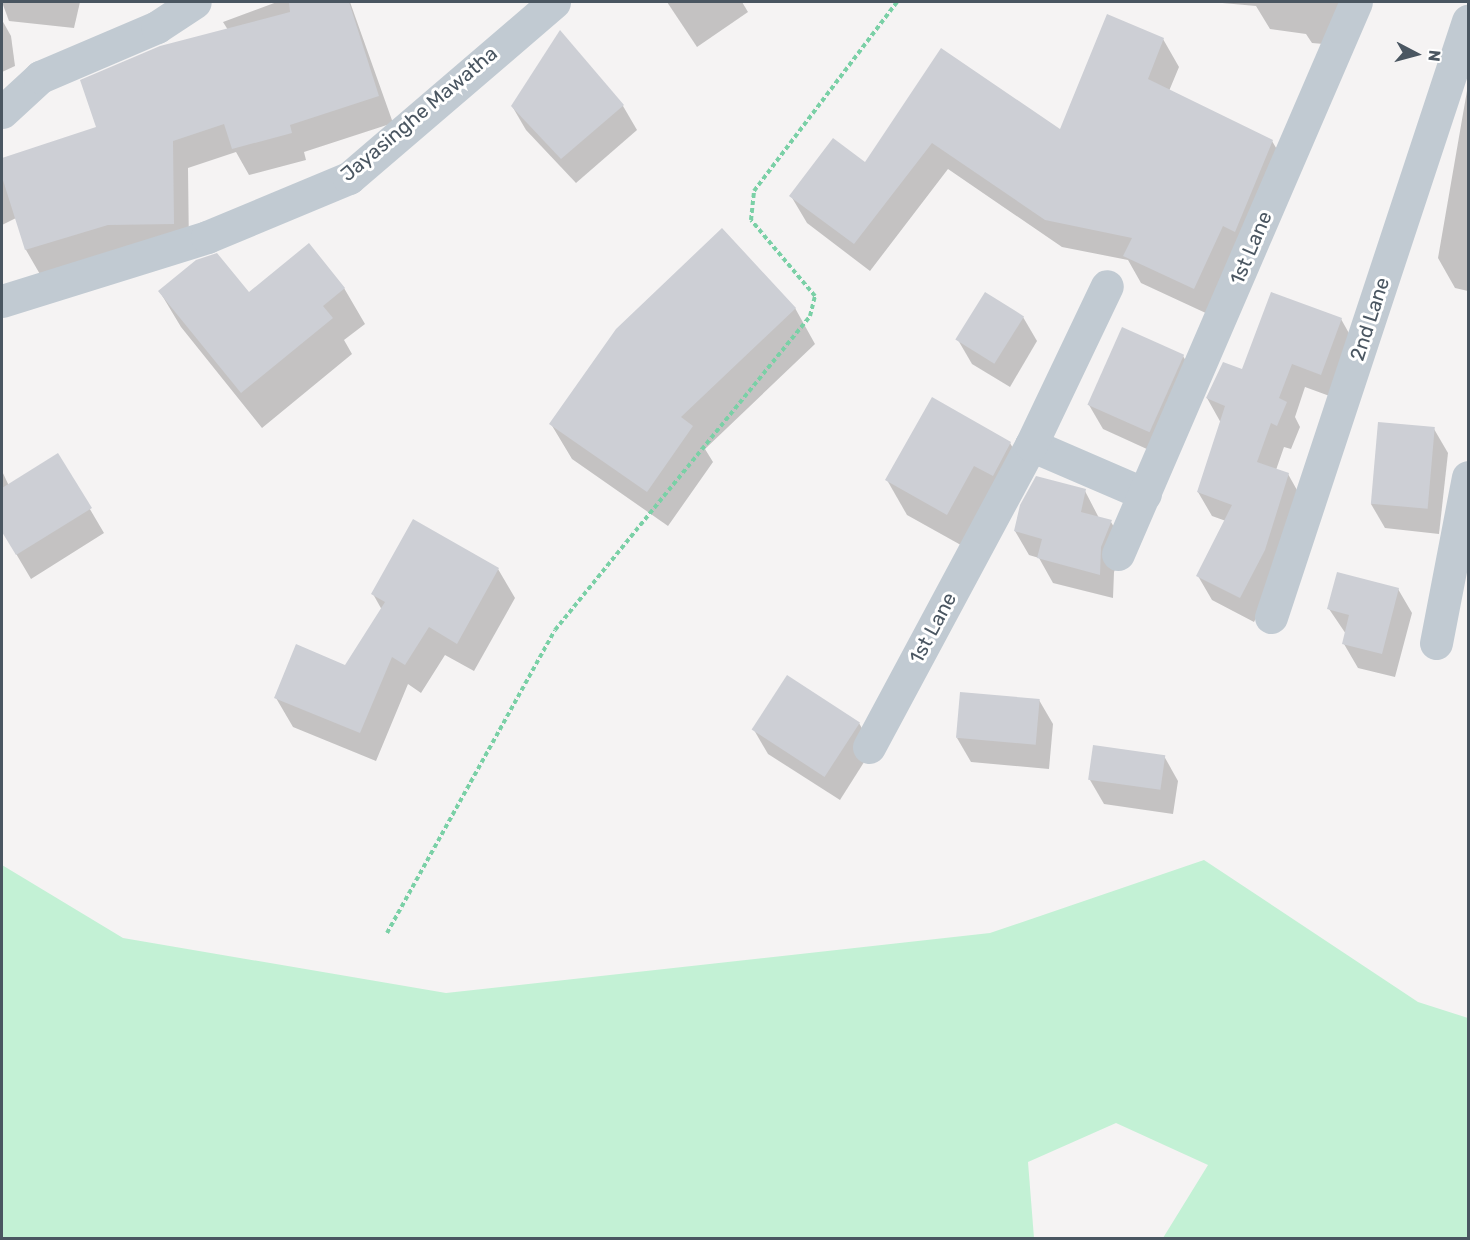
<!DOCTYPE html>
<html>
<head>
<meta charset="utf-8">
<style>
	body { margin:0 }
	#map { position:relative; width:1470px; height:1240px; overflow:hidden; background:#f5f3f3; font-family:Rubik,sans-serif }
	div>[style] { position:absolute }
	.green>* { inset:0; background:#c3f1d5 }
	.shadow>* { inset:0; background:#0003 }
	.building>* { inset:0; background:#cdcfd5; transform-origin:0 0 }
	.path>* { height:4px; margin-top:-2px; transform-origin:0; background:repeating-linear-gradient(90deg,#7ad0a6 0 4.5px,transparent 0 7.5px) }
	.minor>* { height:33px; margin:-16.5px; padding:0 16.5px; transform-origin:16.5px; border-radius:16.5px; background:#c1cad2 }
	span { translate:-50% -50%; white-space:nowrap; text-align:center; line-height:1.15; -webkit-text-stroke:6px #fff; paint-order:stroke }
	.street-label { font-size:20px; color:#4a5661 }
	.frame { position:absolute; inset:0; border:3px solid #4a5661; pointer-events:none }
	.north { position:absolute; left:1386px; top:24px; width:60px; height:60px; -webkit-text-stroke:4px #fff; paint-order:stroke; rotate:96deg; font-size:16px; font-weight:700; line-height:24px; text-align:center; color:#4a5661 }
	.north::after { content:''; display:block; margin:auto; width:21px; height:27px; background:#4a5661; clip-path:polygon(50% 0,100% 100%,50% 72%,0 100%) }
</style>
</head>
<body>
<div id="map">
	<div class="green">
		<div style="clip-path:polygon(1204px 860px,1418px 1002px,1468px 1018px,1468px 1238px,1163px 1238px,1208px 1165px,1116px 1123px,1028px 1162px,1034px 1238px,2px 1238px,2px 865px,123px 938px,446px 993px,990px 933px)"></div>
	</div>
	<div class="shadow">
		<div style="clip-path:polygon(2px 2px,80px 2px,74px 28px,9px 21px)"></div>
		<div style="clip-path:polygon(277px 2px,350px 2px,393px 123px,304px 152px,306px 160px,249px 175px,236px 152px,188px 168px,189px 250px,41px 276px,26px 250px,16px 218px,2px 225px,2px 159px,98px 128px,228px 30px,223px 22px)"></div>
		<div style="clip-path:polygon(667px 2px,742px 2px,748px 12px,697px 47px)"></div>
		<div style="clip-path:polygon(1211px 2px,1340px 2px,1335px 45px,1312px 43px,1306px 34px,1270px 29px,1256px 6px)"></div>
		<div style="clip-path:polygon(2px 20px,11px 36px,15px 66px,2px 72px)"></div>
		<div style="clip-path:polygon(1163px 39px,1179px 67px,1169px 91px,1272px 141px,1288px 168px,1210px 315px,1141px 283px,1128px 260px,1062px 247px,948px 169px,870px 271px,807px 223px,791px 196px,865px 165px,942px 51px,1061px 132px)"></div>
		<div style="clip-path:polygon(1468px 85px,1468px 84px,1468px 291px,1455px 288px,1438px 258px)"></div>
		<div style="clip-path:polygon(512px 106px,623px 106px,637px 130px,576px 183px,526px 130px)"></div>
		<div style="clip-path:polygon(344px 288px,365px 324px,344px 340px,352px 354px,262px 428px,181px 327px,160px 292px,249px 295px)"></div>
		<div style="clip-path:polygon(795px 308px,815px 344px,705px 449px,713px 462px,668px 526px,572px 459px,551px 424px)"></div>
		<div style="clip-path:polygon(1023px 317px,1037px 341px,1010px 387px,972px 364px,958px 340px)"></div>
		<div style="clip-path:polygon(1341px 319px,1355px 344px,1335px 398px,1305px 387px,1295px 417px,1300px 427px,1291px 449px,1284px 447px,1276px 470px,1288px 474px,1302px 499px,1278px 575px,1254px 622px,1212px 600px,1198px 576px,1226px 521px,1212px 516px,1198px 492px,1221px 423px,1207px 398px,1243px 371px)"></div>
		<div style="clip-path:polygon(1183px 356px,1197px 380px,1160px 455px,1103px 429px,1089px 405px)"></div>
		<div style="clip-path:polygon(1434px 429px,1448px 453px,1439px 534px,1385px 528px,1371px 504px)"></div>
		<div style="clip-path:polygon(1010px 443px,1031px 478px,968px 549px,907px 515px,887px 480px)"></div>
		<div style="clip-path:polygon(58px 455px,104px 533px,31px 579px,2px 530px,2px 471px,9px 486px)"></div>
		<div style="clip-path:polygon(1085px 491px,1099px 518px,1111px 522px,1125px 546px,1114px 572px,1113px 598px,1053px 583px,1039px 558px,1029px 555px,1015px 531px)"></div>
		<div style="clip-path:polygon(498px 569px,515px 598px,474px 671px,445px 655px,421px 693px,408px 684px,376px 761px,293px 727px,276px 698px,345px 667px,382px 610px,373px 594px)"></div>
		<div style="clip-path:polygon(1398px 589px,1412px 613px,1395px 677px,1358px 668px,1344px 644px,1346px 634px,1329px 609px)"></div>
		<div style="clip-path:polygon(788px 677px,859px 723px,873px 748px,840px 800px,768px 754px,754px 730px)"></div>
		<div style="clip-path:polygon(1039px 700px,1053px 724px,1049px 769px,971px 762px,957px 738px)"></div>
		<div style="clip-path:polygon(1164px 756px,1178px 781px,1173px 814px,1104px 804px,1090px 780px)"></div>
	</div>
	<div class="building">
		<div style="clip-path:polygon(289px 2px,349px 2px,379px 96px,290px 125px,292px 133px,232px 149px,224px 124px,173px 141px,174px 224px,108px 225px,25px 250px,2px 177px,2px 158px,96px 127px,80px 80px,160px 46px,290px 12px)"></div>
		<div style="clip-path:polygon(1107px 14px,1164px 38px,1148px 79px,1273px 140px,1235px 232px,1223px 226px,1194px 289px,1123px 256px,1132px 238px,1045px 220px,932px 143px,854px 244px,789px 196px,833px 138px,865px 162px,941px 48px,1060px 129px)"></div>
		<div style="clip-path:polygon(560px 30px,624px 105px,561px 159px,511px 106px)"></div>
		<div style="clip-path:polygon(722px 228px,796px 308px,681px 417px,693px 426px,647px 492px,549px 424px,616px 329px)"></div>
		<div style="clip-path:polygon(309px 243px,345px 288px,323px 306px,333px 318px,241px 393px,158px 291px,196px 260px,217px 253px,249px 292px)"></div>
		<div style="left:985px;top:292px;width:46px;height:56px;rotate:32deg"></div>
		<div style="clip-path:polygon(1271px 292px,1342px 318px,1321px 375px,1292px 364px,1279px 398px,1287px 402px,1277px 426px,1271px 423px,1257px 462px,1289px 473px,1265px 550px,1240px 598px,1196px 576px,1232px 505px,1197px 492px,1225px 406px,1206px 398px,1223px 362px,1242px 369px)"></div>
		<div style="left:1122px;top:327px;width:68px;height:85px;rotate:24deg"></div>
		<div style="clip-path:polygon(932px 397px,1011px 442px,993px 476px,974px 466px,947px 515px,885px 480px)"></div>
		<div style="left:1378px;top:422px;width:57px;height:82px;rotate:5deg"></div>
		<div style="clip-path:polygon(58px 453px,92px 508px,16px 555px,2px 532px,2px 488px)"></div>
		<div style="clip-path:polygon(1036px 476px,1086px 489px,1081px 512px,1112px 520px,1101px 547px,1100px 575px,1037px 558px,1042px 539px,1014px 531px,1020px 505px)"></div>
		<div style="clip-path:polygon(413px 519px,499px 568px,457px 644px,429px 627px,405px 665px,392px 657px,360px 733px,274px 698px,296px 644px,345px 665px,385px 602px,371px 594px)"></div>
		<div style="clip-path:polygon(1337px 572px,1399px 588px,1382px 654px,1342px 644px,1349px 615px,1327px 609px)"></div>
		<div style="left:787px;top:675px;width:87px;height:65px;rotate:33deg"></div>
		<div style="left:960px;top:692px;width:80px;height:46px;rotate:5deg"></div>
		<div style="left:1093px;top:745px;width:73px;height:35px;rotate:8deg"></div>
	</div>
	<div class="path">
		<div style="left:387px;top:933px;width:346px;rotate:-61deg"></div>
		<div style="left:555px;top:630px;width:405px;rotate:-50.9deg"></div>
		<div style="left:810px;top:316px;width:21px;rotate:-76deg"></div>
		<div style="left:815px;top:296px;width:99px;rotate:-130.1deg"></div>
		<div style="left:751px;top:220px;width:29px;rotate:-84deg"></div>
		<div style="left:754px;top:191px;width:237px;rotate:-52.9deg"></div>
	</div>
	<div class="minor">
		<div style="left:2px;top:112px;width:52px;rotate:-42.6deg"></div>
		<div style="left:40px;top:77px;width:127px;rotate:-23.1deg"></div>
		<div style="left:157px;top:27px;width:45px;rotate:-33.3deg"></div>
		<div style="left:2px;top:301px;width:215px;rotate:-17.3deg"></div>
		<div style="left:207px;top:237px;width:154px;rotate:-22.6deg"></div>
		<div style="left:349px;top:178px;width:270px;rotate:-40.6deg"></div>
		<div style="left:1031px;top:445px;width:124px;rotate:23.3deg"></div>
		<div style="left:1118px;top:554px;width:601px;rotate:-66.68deg"></div>
		<div style="left:1271px;top:617px;width:628px;rotate:-71.71deg"></div>
		<div style="left:1436px;top:643px;width:169px;rotate:-79.1deg"></div>
		<div style="left:869px;top:747px;width:343px;rotate:-61.8deg"></div>
		<div style="left:1031px;top:445px;width:176px;rotate:-64.5deg"></div>
	</div>
	<div class="street-label">
		<span style="left:419px;top:114px;rotate:-40deg">Jayasinghe Mawatha</span>
		<span style="left:1251px;top:248px;rotate:-67deg">1st Lane</span>
		<span style="left:1370px;top:319px;rotate:-72deg">2nd Lane</span>
		<span style="left:933px;top:628px;rotate:-62deg">1st Lane</span>
	</div>
	<div class="frame"></div>
	<div class="north">N</div>
</div>
</body>
</html>
